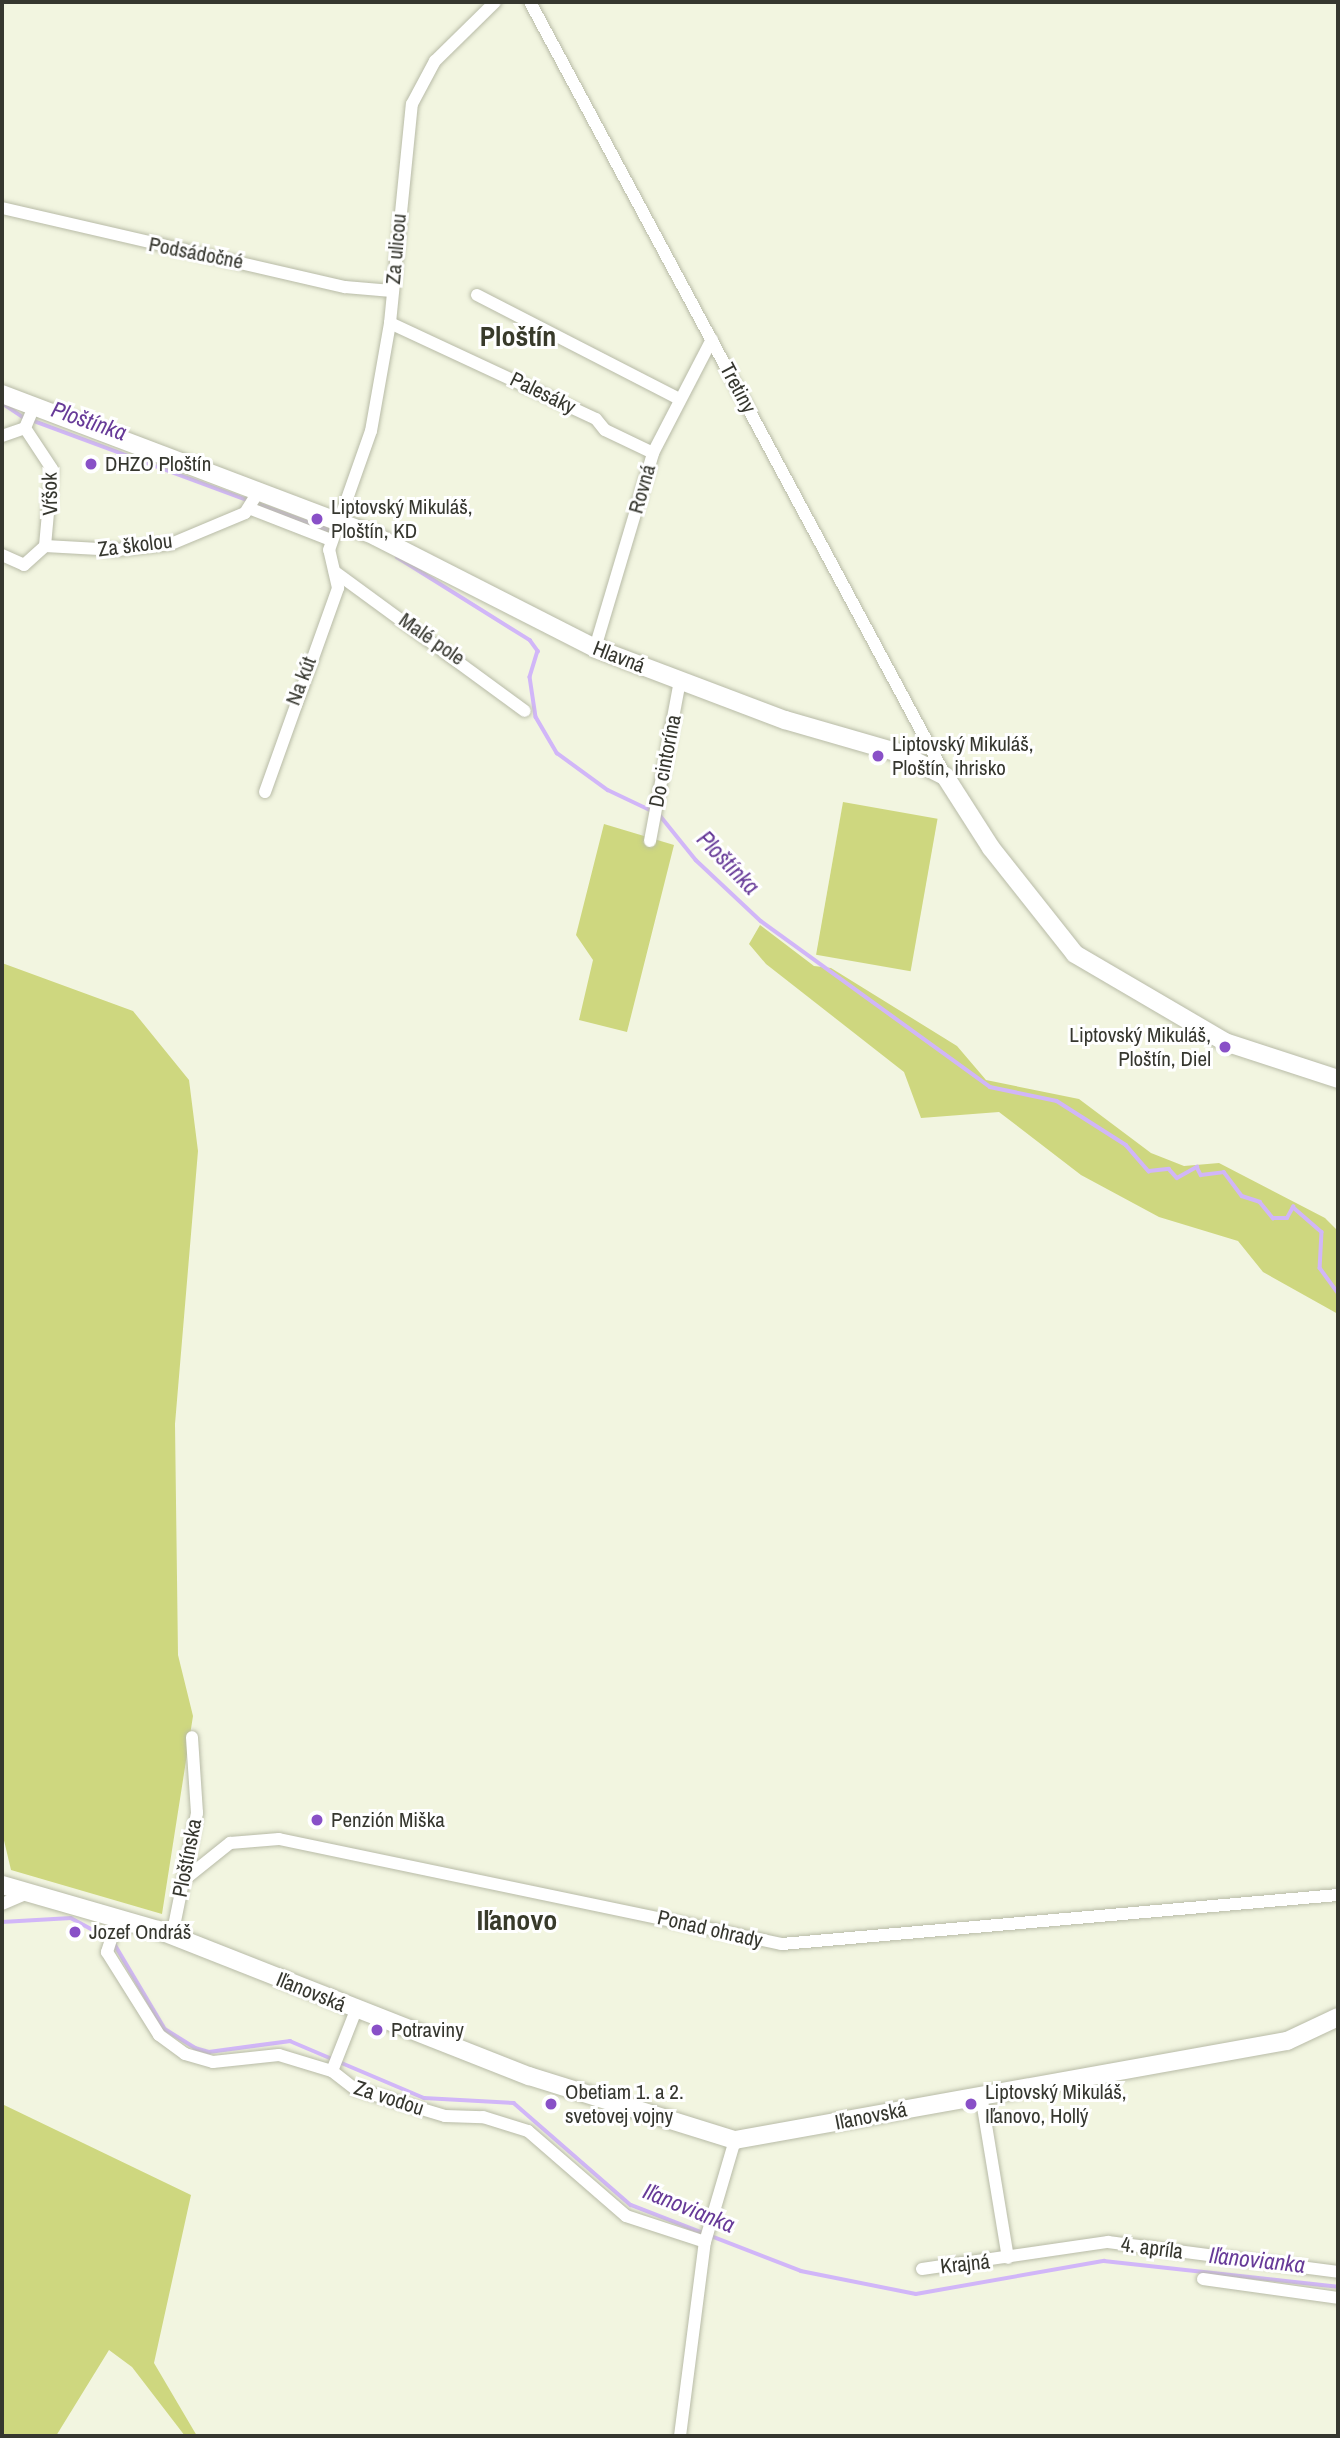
<!DOCTYPE html>
<html>
<head>
<meta charset="utf-8">
<style>
	body { margin:0 }
	#map { position:relative; width:1340px; height:2438px; overflow:hidden; background:#f2f5e0; font-family:"Archivo Narrow",sans-serif }
	div>[style] { position:absolute }
	.green>* { inset:0; background:#ced77f; transform-origin:0 0 }
	.stream>* { height:3.5px; margin:-1.75px; padding:0 1.75px; transform-origin:1.75px; border-radius:1.75px; background:#d1b6f8 }
	.roads { filter:drop-shadow(0 0 2px #b8bba7) drop-shadow(0 0 2px #b8bba7) }
	.street>* { height:12px; margin:-6px; padding:0 6px; transform-origin:6px; border-radius:6px; background:#fff }
	.secondary>* { height:18px; margin:-9px; padding:0 9px; transform-origin:9px; border-radius:9px; background:#fff }
	.dots>* { width:19px; height:19px; translate:-50% -50%; box-sizing:border-box; border:4px solid #fff; border-radius:50% }
	span { translate:-50% -50%; white-space:nowrap; text-align:center; line-height:1.15; -webkit-text-stroke:6px #fff; paint-order:stroke }
	.street-label { font-size:21px; color:#36372f }
	.poi-label { font-size:21px; color:#36372f }
	.left { translate:0 -50%; text-align:left }
	.right { translate:-100% -50%; text-align:right }
	.water-label { font-size:23px; color:#673a98; font-style:italic }
	.district-label { font-size:28px; color:#383a2a; font-weight:700 }
	.frame { position:absolute; inset:0; border:4px solid #36372f; pointer-events:none }
</style>
</head>
<body>
<div id="map">
	<div class="green">
		<div style="left:843px;top:802px;width:96px;height:155px;rotate:10deg"></div>
		<div style="clip-path:polygon(604px 824px,674px 845px,627px 1032px,579px 1020px,593px 960px,576px 935px)"></div>
		<div style="clip-path:polygon(760px 925px,814px 966px,831px 968px,957px 1046px,986px 1080px,1079px 1099px,1151px 1153px,1184px 1166px,1219px 1163px,1325px 1218px,1338px 1231px,1338px 1314px,1263px 1272px,1238px 1241px,1159px 1217px,1081px 1175px,999px 1112px,921px 1118px,904px 1072px,766px 964px,749px 944px)"></div>
		<div style="clip-path:polygon(2px 963px,133px 1011px,189px 1080px,198px 1151px,175px 1424px,178px 1655px,193px 1716px,162px 1914px,11px 1870px,2px 1832px)"></div>
		<div style="clip-path:polygon(2px 2104px,191px 2195px,154px 2363px,197px 2436px,185px 2436px,132px 2367px,109px 2350px,56px 2436px,2px 2436px)"></div>
	</div>
	<div class="stream">
		<div style="left:2px;top:403px;width:25px;rotate:34deg"></div>
		<div style="left:23px;top:417px;width:329px;rotate:20.3deg"></div>
		<div style="left:397px;top:557px;width:157px;rotate:32deg"></div>
		<div style="left:530px;top:640px;width:14px;rotate:54deg"></div>
		<div style="left:538px;top:651px;width:27px;rotate:107deg"></div>
		<div style="left:530px;top:677px;width:40px;rotate:81.5deg"></div>
		<div style="left:536px;top:717px;width:42px;rotate:59.7deg"></div>
		<div style="left:557px;top:753px;width:63px;rotate:36deg"></div>
		<div style="left:608px;top:790px;width:49px;rotate:25.5deg"></div>
		<div style="left:659px;top:814px;width:59px;rotate:51.2deg"></div>
		<div style="left:696px;top:860px;width:89px;rotate:43.2deg"></div>
		<div style="left:761px;top:921px;width:283px;rotate:35.9deg"></div>
		<div style="left:990px;top:1087px;width:68px;rotate:11.8deg"></div>
		<div style="left:1057px;top:1101px;width:82px;rotate:32.5deg"></div>
		<div style="left:1126px;top:1145px;width:35px;rotate:49deg"></div>
		<div style="left:1149px;top:1171px;width:20px;rotate:-6deg"></div>
		<div style="left:1169px;top:1169px;width:12px;rotate:48deg"></div>
		<div style="left:1177px;top:1178px;width:23px;rotate:-29deg"></div>
		<div style="left:1197px;top:1167px;width:9px;rotate:63deg"></div>
		<div style="left:1201px;top:1175px;width:23px;rotate:-7deg"></div>
		<div style="left:1224px;top:1172px;width:30px;rotate:53deg"></div>
		<div style="left:1242px;top:1196px;width:19px;rotate:18deg"></div>
		<div style="left:1260px;top:1202px;width:21px;rotate:51deg"></div>
		<div style="left:1273px;top:1218px;width:14px"></div>
		<div style="left:1287px;top:1218px;width:13px;rotate:-61deg"></div>
		<div style="left:1293px;top:1207px;width:38px;rotate:41deg"></div>
		<div style="left:1322px;top:1232px;width:36px;rotate:93deg"></div>
		<div style="left:1320px;top:1268px;width:31px;rotate:54deg"></div>
		<div style="left:2px;top:1922px;width:69px;rotate:-3.3deg"></div>
		<div style="left:71px;top:1918px;width:42px;rotate:28.4deg"></div>
		<div style="left:114px;top:1943px;width:100px;rotate:59.3deg"></div>
		<div style="left:165px;top:2029px;width:36px;rotate:32deg"></div>
		<div style="left:195px;top:2048px;width:15px;rotate:16deg"></div>
		<div style="left:209px;top:2052px;width:82px;rotate:-7.7deg"></div>
		<div style="left:290px;top:2041px;width:146px;rotate:23deg"></div>
		<div style="left:424px;top:2098px;width:90px;rotate:3.2deg"></div>
		<div style="left:514px;top:2103px;width:155px;rotate:41.1deg"></div>
		<div style="left:631px;top:2205px;width:182px;rotate:21.2deg"></div>
		<div style="left:801px;top:2271px;width:117px;rotate:11.3deg"></div>
		<div style="left:916px;top:2294px;width:191px;rotate:-10deg"></div>
		<div style="left:1104px;top:2261px;width:235px;rotate:6.3deg"></div>
	</div>
	<div class="roads">
		<div class="street">
			<div style="left:530px;top:2px;width:877px;rotate:61.77deg"></div>
			<div style="left:2px;top:208px;width:352px;rotate:13deg"></div>
			<div style="left:345px;top:287px;width:47px;rotate:4.9deg"></div>
			<div style="left:477px;top:295px;width:225px;rotate:27.2deg"></div>
			<div style="left:390px;top:323px;width:227px;rotate:25deg"></div>
			<div style="left:596px;top:419px;width:14px;rotate:51deg"></div>
			<div style="left:605px;top:430px;width:53px;rotate:25.6deg"></div>
			<div style="left:33px;top:409px;width:21px;rotate:113deg"></div>
			<div style="left:25px;top:428px;width:49px;rotate:56.6deg"></div>
			<div style="left:52px;top:469px;width:77px;rotate:95.2deg"></div>
			<div style="left:2px;top:436px;width:24px;rotate:-19deg"></div>
			<div style="left:251px;top:509px;width:86px;rotate:21.2deg"></div>
			<div style="left:2px;top:555px;width:24px;rotate:24deg"></div>
			<div style="left:24px;top:565px;width:28px;rotate:-42deg"></div>
			<div style="left:45px;top:546px;width:72px;rotate:3.2deg"></div>
			<div style="left:117px;top:550px;width:54px;rotate:-6.3deg"></div>
			<div style="left:171px;top:544px;width:80px;rotate:-22.7deg"></div>
			<div style="left:245px;top:513px;width:26px;rotate:-58deg"></div>
			<div style="left:335px;top:572px;width:235px;rotate:36.2deg"></div>
			<div style="left:595px;top:648px;width:203px;rotate:-73.4deg"></div>
			<div style="left:653px;top:453px;width:128px;rotate:-62.6deg"></div>
			<div style="left:265px;top:792px;width:217px;rotate:-70.3deg"></div>
			<div style="left:338px;top:588px;width:39px;rotate:-103deg"></div>
			<div style="left:329px;top:550px;width:126px;rotate:-70.6deg"></div>
			<div style="left:371px;top:431px;width:110px;rotate:-80deg"></div>
			<div style="left:390px;top:323px;width:220px;rotate:-84.3deg"></div>
			<div style="left:412px;top:104px;width:49px;rotate:-61.9deg"></div>
			<div style="left:435px;top:61px;width:84px;rotate:-44.5deg"></div>
			<div style="left:650px;top:841px;width:164px;rotate:-79.4deg"></div>
			<div style="left:185px;top:1879px;width:58px;rotate:-38.7deg"></div>
			<div style="left:230px;top:1843px;width:49px;rotate:-4.7deg"></div>
			<div style="left:279px;top:1839px;width:514px;rotate:11.79deg"></div>
			<div style="left:782px;top:1944px;width:558px;rotate:-5.04deg"></div>
			<div style="left:2px;top:1904px;width:26px;rotate:-23deg"></div>
			<div style="left:118px;top:1918px;width:36px;rotate:108deg"></div>
			<div style="left:107px;top:1952px;width:98px;rotate:57.9deg"></div>
			<div style="left:159px;top:2035px;width:32px;rotate:36deg"></div>
			<div style="left:185px;top:2054px;width:29px;rotate:16deg"></div>
			<div style="left:213px;top:2062px;width:66px;rotate:-6.1deg"></div>
			<div style="left:279px;top:2055px;width:55px;rotate:16.8deg"></div>
			<div style="left:332px;top:2071px;width:29px;rotate:38deg"></div>
			<div style="left:355px;top:2089px;width:94px;rotate:16.7deg"></div>
			<div style="left:445px;top:2116px;width:38px;rotate:2deg"></div>
			<div style="left:483px;top:2117px;width:47px;rotate:17.3deg"></div>
			<div style="left:528px;top:2131px;width:130px;rotate:40.9deg"></div>
			<div style="left:626px;top:2216px;width:83px;rotate:18.2deg"></div>
			<div style="left:172px;top:1936px;width:126px;rotate:-78.5deg"></div>
			<div style="left:197px;top:1813px;width:76px;rotate:-93.8deg"></div>
			<div style="left:332px;top:2071px;width:66px;rotate:-68.5deg"></div>
			<div style="left:981px;top:2095px;width:165px;rotate:80.6deg"></div>
			<div style="left:922px;top:2269px;width:188px;rotate:-8.3deg"></div>
			<div style="left:1108px;top:2242px;width:232px;rotate:7.4deg"></div>
			<div style="left:1203px;top:2279px;width:136px;rotate:8deg"></div>
			<div style="left:680px;top:2436px;width:196px;rotate:-82.7deg"></div>
			<div style="left:705px;top:2242px;width:106px;rotate:-73.6deg"></div>
		</div>
		<div class="secondary">
			<div style="left:2px;top:394px;width:399px;rotate:20.8deg"></div>
			<div style="left:375px;top:536px;width:247px;rotate:27deg"></div>
			<div style="left:595px;top:648px;width:203px;rotate:20.8deg"></div>
			<div style="left:785px;top:720px;width:119px;rotate:16.1deg"></div>
			<div style="left:899px;top:753px;width:51px;rotate:26.6deg"></div>
			<div style="left:945px;top:776px;width:85px;rotate:57.4deg"></div>
			<div style="left:991px;top:848px;width:135px;rotate:51.6deg"></div>
			<div style="left:1075px;top:954px;width:174px;rotate:30.4deg"></div>
			<div style="left:1225px;top:1042px;width:119px;rotate:18.1deg"></div>
			<div style="left:2px;top:1885px;width:162px;rotate:16.1deg"></div>
			<div style="left:158px;top:1930px;width:399px;rotate:21.5deg"></div>
			<div style="left:529px;top:2076px;width:216px;rotate:17.3deg"></div>
			<div style="left:735px;top:2140px;width:561px;rotate:-10.17deg"></div>
			<div style="left:1287px;top:2041px;width:56px;rotate:-25.2deg"></div>
		</div>
	</div>
	<div class="dots">
		<div style="left:91px;top:464px;background:#8950c7"></div>
		<div style="left:317px;top:519px;background:#8950c7"></div>
		<div style="left:878px;top:756px;background:#8950c7"></div>
		<div style="left:1225px;top:1047px;background:#8950c7"></div>
		<div style="left:317px;top:1820px;background:#8950c7"></div>
		<div style="left:75px;top:1932px;background:#8950c7"></div>
		<div style="left:377px;top:2030px;background:#8950c7"></div>
		<div style="left:551px;top:2104px;background:#8950c7"></div>
		<div style="left:971px;top:2104px;background:#8950c7"></div>
	</div>
	<div class="street-label">
		<span style="left:396px;top:249px;rotate:-85deg">Za ulicou</span>
		<span style="left:196px;top:253px;rotate:11deg">Podsádočné</span>
		<span style="left:738px;top:388px;rotate:62deg">Tretiny</span>
		<span style="left:543px;top:393px;rotate:26deg">Palesáky</span>
		<span style="left:642px;top:489px;rotate:-74deg">Rovná</span>
		<span style="left:50px;top:494px;rotate:-91deg">Vŕšok</span>
		<span style="left:135px;top:545px;rotate:-7deg">Za školou</span>
		<span style="left:432px;top:639px;rotate:35deg">Malé pole</span>
		<span style="left:619px;top:657px;rotate:21deg">Hlavná</span>
		<span style="left:301px;top:681px;rotate:-69deg">Na kút</span>
		<span style="left:665px;top:761px;rotate:-79deg">Do cintorína</span>
		<span style="left:187px;top:1858px;rotate:-79deg">Ploštínska</span>
		<span style="left:710px;top:1929px;rotate:13deg">Ponad ohrady</span>
		<span style="left:311px;top:1992px;rotate:22deg">Iľanovská</span>
		<span style="left:389px;top:2098px;rotate:18deg">Za vodou</span>
		<span style="left:871px;top:2116px;rotate:-11deg">Iľanovská</span>
		<span style="left:1152px;top:2248px;rotate:7deg">4. apríla</span>
		<span style="left:965px;top:2264px;rotate:-6deg">Krajná</span>
	</div>
	<div class="poi-label">
		<span class="left" style="left:105px;top:464px">DHZO Ploštín</span>
		<span class="left" style="left:331px;top:519px">Liptovský Mikuláš,<br>Ploštín, KD</span>
		<span class="left" style="left:892px;top:756px">Liptovský Mikuláš,<br>Ploštín, ihrisko</span>
		<span class="right" style="left:1211px;top:1047px">Liptovský Mikuláš,<br>Ploštín, Diel</span>
		<span class="left" style="left:331px;top:1820px">Penzión Miška</span>
		<span class="left" style="left:89px;top:1932px">Jozef Ondráš</span>
		<span class="left" style="left:391px;top:2030px">Potraviny</span>
		<span class="left" style="left:565px;top:2104px">Obetiam 1. a 2.<br>svetovej vojny</span>
		<span class="left" style="left:985px;top:2104px">Liptovský Mikuláš,<br>Iľanovo, Hollý</span>
	</div>
	<div class="water-label">
		<span style="left:89px;top:421px;rotate:19deg">Ploštínka</span>
		<span style="left:728px;top:863px;rotate:46deg">Ploštínka</span>
		<span style="left:689px;top:2208px;rotate:22deg">Iľanovianka</span>
		<span style="left:1257px;top:2260px;rotate:6deg">Iľanovianka</span>
	</div>
	<div class="district-label">
		<span style="left:518px;top:336px">Ploštín</span>
		<span style="left:517px;top:1920px">Iľanovo</span>
	</div>
	<div class="frame"></div>
</div>
</body>
</html>
